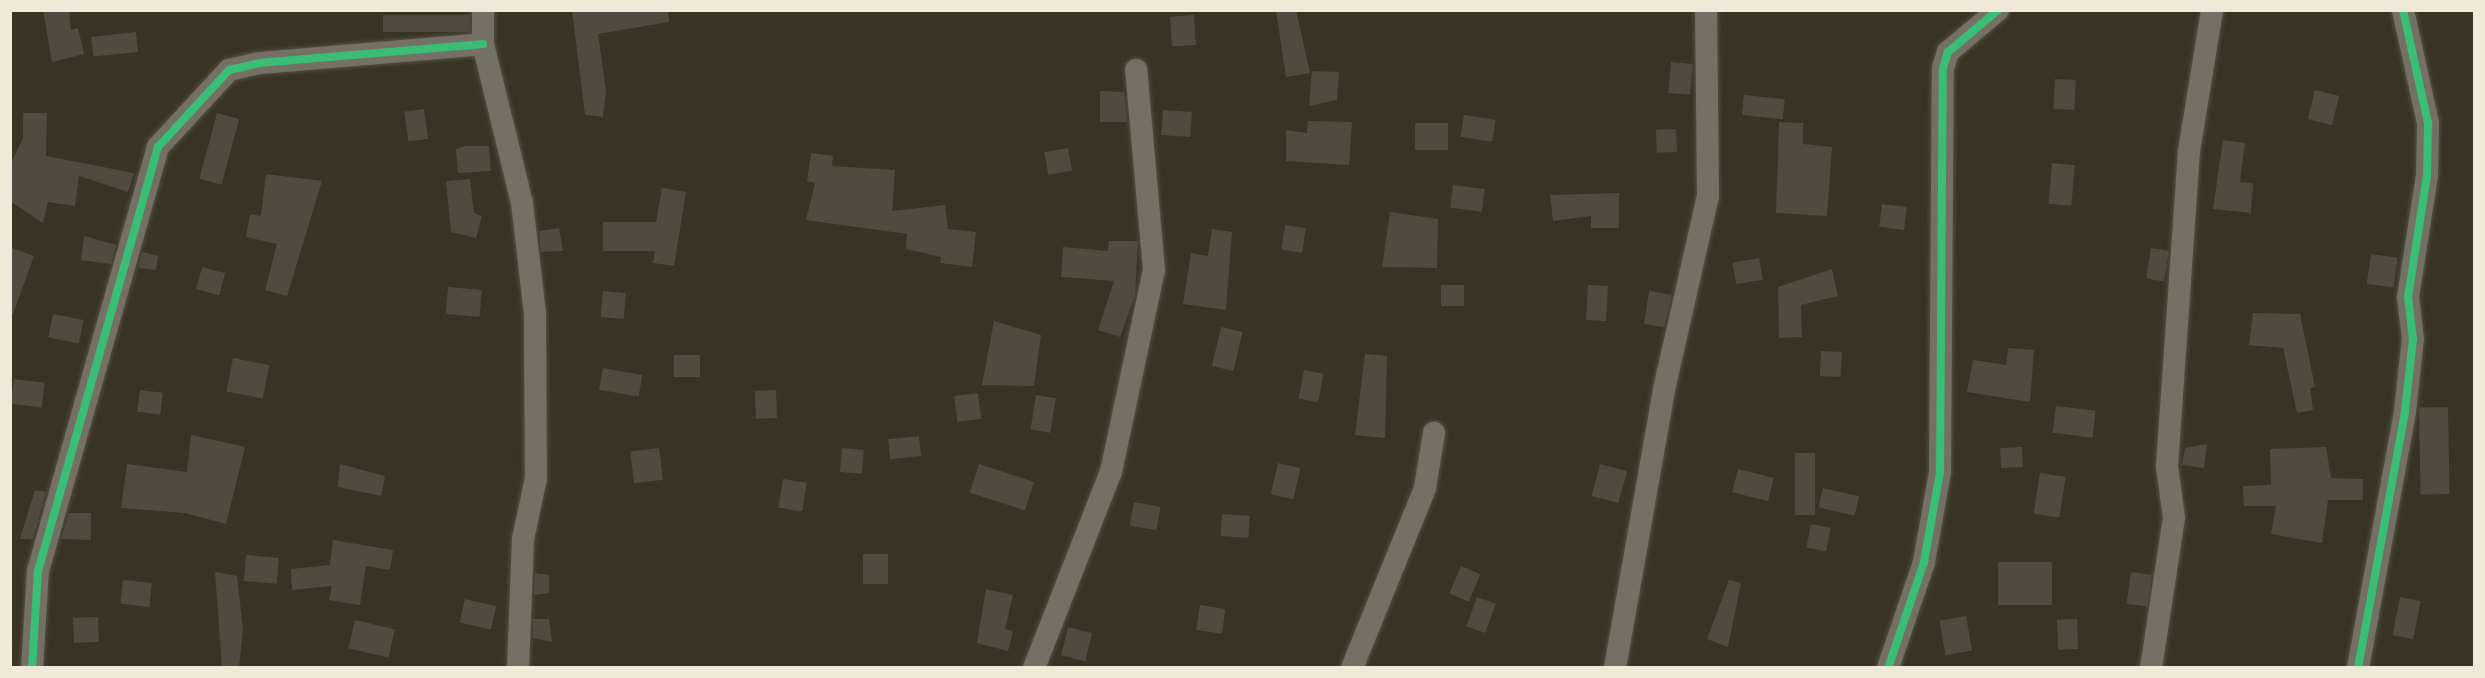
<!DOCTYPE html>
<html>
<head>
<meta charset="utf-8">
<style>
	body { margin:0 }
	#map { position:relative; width:2485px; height:678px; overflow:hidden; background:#383323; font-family:Mulish,sans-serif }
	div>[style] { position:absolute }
	.building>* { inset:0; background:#524a3e; transform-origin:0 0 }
	.roads { filter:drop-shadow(0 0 2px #554f41) drop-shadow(0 0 2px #554f41) }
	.minor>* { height:22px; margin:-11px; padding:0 11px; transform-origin:11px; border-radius:11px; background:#747064 }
	.cycleway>* { height:8px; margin:-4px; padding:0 4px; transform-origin:4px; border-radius:4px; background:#3abd76 }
	span { translate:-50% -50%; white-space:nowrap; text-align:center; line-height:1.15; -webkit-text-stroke:5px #241f12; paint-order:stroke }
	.frame { position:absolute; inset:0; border:12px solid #efe9d8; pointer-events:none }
</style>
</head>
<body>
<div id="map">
	<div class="building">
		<div style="clip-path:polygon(43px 10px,69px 10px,71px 30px,78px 28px,84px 54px,52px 62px)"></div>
		<div style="clip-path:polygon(572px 10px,668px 10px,669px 22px,598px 34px,606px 90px,603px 117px,585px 115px)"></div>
		<div style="clip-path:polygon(1276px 10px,1296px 10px,1310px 73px,1286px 77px)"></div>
		<div style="left:470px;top:15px;width:17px;height:87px;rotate:90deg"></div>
		<div style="left:1194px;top:15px;width:30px;height:24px;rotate:86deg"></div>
		<div style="left:136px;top:32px;width:20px;height:45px;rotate:84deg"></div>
		<div style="left:1671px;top:62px;width:22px;height:31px;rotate:5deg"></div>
		<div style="clip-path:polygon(1312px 71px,1339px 72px,1337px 100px,1309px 106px)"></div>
		<div style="left:2055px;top:79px;width:21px;height:30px;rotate:3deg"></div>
		<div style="left:2315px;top:90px;width:25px;height:30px;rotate:14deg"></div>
		<div style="clip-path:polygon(1100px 91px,1124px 92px,1127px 122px,1100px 122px)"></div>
		<div style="left:1744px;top:95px;width:41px;height:20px;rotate:6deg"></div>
		<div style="left:424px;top:109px;width:30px;height:20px;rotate:82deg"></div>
		<div style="left:1163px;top:110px;width:29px;height:25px;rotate:4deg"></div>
		<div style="clip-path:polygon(23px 113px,47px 113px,46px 156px,134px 173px,128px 192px,79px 176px,75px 206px,48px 202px,43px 223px,10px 201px,10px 165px,23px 138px)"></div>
		<div style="left:217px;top:113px;width:23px;height:68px;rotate:15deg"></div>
		<div style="left:1464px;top:115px;width:32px;height:22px;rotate:9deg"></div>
		<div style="clip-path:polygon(1308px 121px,1352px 122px,1349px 165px,1286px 161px,1286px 130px,1307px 133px)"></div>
		<div style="clip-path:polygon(1779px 122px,1803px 123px,1803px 144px,1832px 147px,1827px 216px,1776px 213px)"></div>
		<div style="left:1415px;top:123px;width:33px;height:27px"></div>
		<div style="left:1676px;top:129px;width:23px;height:20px;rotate:88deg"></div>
		<div style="clip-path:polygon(2223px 140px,2245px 143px,2240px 182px,2253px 183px,2251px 213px,2213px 209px)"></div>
		<div style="clip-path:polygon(465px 146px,489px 146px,491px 171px,458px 173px,456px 149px)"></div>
		<div style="left:1068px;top:148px;width:23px;height:24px;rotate:80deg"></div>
		<div style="clip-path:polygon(811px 153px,833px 156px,832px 166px,895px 170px,892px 211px,945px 205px,948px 229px,976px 232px,972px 267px,940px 263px,941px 257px,906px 249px,907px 234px,806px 220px,815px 183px,807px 181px)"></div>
		<div style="left:2052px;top:163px;width:23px;height:41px;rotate:5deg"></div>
		<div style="clip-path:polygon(266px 174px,322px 181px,287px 296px,265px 290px,277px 244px,246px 237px,250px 214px,261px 216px)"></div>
		<div style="clip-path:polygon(470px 179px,474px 213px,482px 216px,476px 238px,451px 232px,446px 181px)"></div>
		<div style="left:1453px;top:185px;width:32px;height:23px;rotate:7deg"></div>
		<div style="clip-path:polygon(662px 188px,686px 192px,674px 266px,653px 263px,655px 251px,603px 251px,603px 222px,656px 222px)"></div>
		<div style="clip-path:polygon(1619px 193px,1619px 228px,1591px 228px,1591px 216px,1553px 221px,1550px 195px)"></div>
		<div style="left:1882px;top:204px;width:25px;height:23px;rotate:7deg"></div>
		<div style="clip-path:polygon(1390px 212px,1438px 219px,1437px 268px,1382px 267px)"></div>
		<div style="left:1285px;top:225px;width:21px;height:25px;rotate:8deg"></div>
		<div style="clip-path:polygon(559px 228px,563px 251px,541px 252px,539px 231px)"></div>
		<div style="clip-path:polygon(1212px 229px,1232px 232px,1226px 310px,1183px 304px,1191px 253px,1208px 256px)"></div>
		<div style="clip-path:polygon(84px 236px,116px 245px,111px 264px,81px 260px)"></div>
		<div style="clip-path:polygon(1109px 241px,1138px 241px,1135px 296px,1120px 337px,1098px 330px,1114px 281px,1061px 277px,1063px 247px,1108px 251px)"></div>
		<div style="clip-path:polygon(10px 247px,34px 256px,13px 314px,10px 314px)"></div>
		<div style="left:2151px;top:248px;width:18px;height:31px;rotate:9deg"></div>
		<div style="clip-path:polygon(142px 252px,158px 256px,156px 270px,138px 268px)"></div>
		<div style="left:2371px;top:254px;width:27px;height:30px;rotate:8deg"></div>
		<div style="left:1759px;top:258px;width:22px;height:27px;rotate:80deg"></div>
		<div style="left:202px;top:267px;width:24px;height:23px;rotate:15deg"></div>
		<div style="clip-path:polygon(1832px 269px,1838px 296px,1801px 305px,1802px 337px,1779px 338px,1778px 287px)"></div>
		<div style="left:1441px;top:285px;width:23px;height:21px"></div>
		<div style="left:1588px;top:285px;width:20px;height:35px;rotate:3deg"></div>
		<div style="left:448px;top:287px;width:34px;height:27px;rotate:5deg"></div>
		<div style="left:603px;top:291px;width:23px;height:26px;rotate:5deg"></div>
		<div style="clip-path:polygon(1649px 291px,1672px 295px,1664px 327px,1644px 324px)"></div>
		<div style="clip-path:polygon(2253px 313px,2300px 314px,2315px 387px,2310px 388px,2313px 410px,2297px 413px,2283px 348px,2249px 345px)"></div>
		<div style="left:53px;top:314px;width:31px;height:24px;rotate:11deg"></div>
		<div style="clip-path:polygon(994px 321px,1041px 335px,1034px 386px,982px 385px)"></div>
		<div style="left:1221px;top:327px;width:22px;height:40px;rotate:13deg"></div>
		<div style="clip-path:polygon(2008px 348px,2034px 350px,2030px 402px,1967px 392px,1973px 360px,2006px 365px)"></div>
		<div style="left:1821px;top:351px;width:21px;height:25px;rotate:3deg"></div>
		<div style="clip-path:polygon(1365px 354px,1387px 356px,1385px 438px,1355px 435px)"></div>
		<div style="left:700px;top:355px;width:22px;height:26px;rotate:90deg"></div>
		<div style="left:233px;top:358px;width:37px;height:34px;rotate:11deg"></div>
		<div style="left:603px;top:368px;width:40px;height:22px;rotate:10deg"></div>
		<div style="left:1304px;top:370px;width:20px;height:29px;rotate:11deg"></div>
		<div style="left:14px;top:379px;width:31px;height:25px;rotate:7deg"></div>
		<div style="left:140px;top:390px;width:23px;height:22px;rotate:7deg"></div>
		<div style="left:776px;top:390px;width:28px;height:21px;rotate:88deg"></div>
		<div style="left:978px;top:393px;width:26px;height:24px;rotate:83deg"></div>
		<div style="left:1036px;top:395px;width:20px;height:35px;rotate:9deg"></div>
		<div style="left:2056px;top:406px;width:40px;height:27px;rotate:7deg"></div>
		<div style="left:2448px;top:407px;width:87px;height:29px;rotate:89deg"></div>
		<div style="clip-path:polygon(191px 435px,245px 447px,226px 524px,185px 513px,121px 508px,127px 464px,187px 472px)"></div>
		<div style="left:919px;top:436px;width:20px;height:31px;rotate:84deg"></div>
		<div style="clip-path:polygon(2207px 444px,2204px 468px,2182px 465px,2185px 448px)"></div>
		<div style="left:2022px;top:447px;width:20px;height:22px;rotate:87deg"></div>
		<div style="clip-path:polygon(2326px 447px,2331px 478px,2363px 479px,2363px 500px,2328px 500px,2322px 543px,2271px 534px,2276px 506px,2244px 506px,2243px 486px,2271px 485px,2270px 449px)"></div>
		<div style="left:659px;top:448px;width:32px;height:29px;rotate:83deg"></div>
		<div style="left:842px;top:448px;width:22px;height:24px;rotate:5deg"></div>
		<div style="left:1795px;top:453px;width:20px;height:62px"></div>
		<div style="left:1278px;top:463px;width:23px;height:32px;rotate:13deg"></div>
		<div style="clip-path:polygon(340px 464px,385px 476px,381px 496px,338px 487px)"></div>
		<div style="left:979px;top:464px;width:58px;height:30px;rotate:18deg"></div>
		<div style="left:1600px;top:464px;width:28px;height:33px;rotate:15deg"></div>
		<div style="left:1738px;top:469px;width:37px;height:24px;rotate:14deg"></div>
		<div style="left:2040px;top:473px;width:26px;height:41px;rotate:9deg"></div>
		<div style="left:783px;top:479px;width:24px;height:29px;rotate:9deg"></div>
		<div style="left:1823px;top:488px;width:37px;height:20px;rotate:13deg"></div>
		<div style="clip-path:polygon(35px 490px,46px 492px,33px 539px,20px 539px)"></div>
		<div style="left:1134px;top:502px;width:27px;height:24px;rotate:10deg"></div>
		<div style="clip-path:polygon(69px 513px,91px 513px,91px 540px,61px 539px)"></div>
		<div style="left:1222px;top:514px;width:28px;height:22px;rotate:4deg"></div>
		<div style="left:1811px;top:524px;width:20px;height:24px;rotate:11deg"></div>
		<div style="clip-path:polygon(333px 540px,393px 550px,390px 570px,366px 566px,360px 605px,329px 600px,332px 586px,292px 590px,291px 569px,330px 565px)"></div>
		<div style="left:863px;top:554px;width:25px;height:30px"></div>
		<div style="left:246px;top:555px;width:33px;height:26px;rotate:5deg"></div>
		<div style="left:1998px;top:562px;width:54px;height:43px"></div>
		<div style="left:1461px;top:566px;width:21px;height:30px;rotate:23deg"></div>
		<div style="clip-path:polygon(215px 572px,237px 576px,243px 630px,239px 668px,222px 668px)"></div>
		<div style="left:2131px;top:572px;width:21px;height:32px;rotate:8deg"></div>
		<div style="clip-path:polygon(535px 573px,549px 575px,549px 593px,534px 595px)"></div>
		<div style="left:123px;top:580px;width:29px;height:24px;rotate:6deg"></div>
		<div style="clip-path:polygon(1729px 580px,1741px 583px,1728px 647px,1707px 639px)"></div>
		<div style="clip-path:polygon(986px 589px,1013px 595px,1005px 629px,1013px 631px,1008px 651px,977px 643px)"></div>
		<div style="left:1477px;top:597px;width:20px;height:31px;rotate:20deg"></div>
		<div style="left:2400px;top:597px;width:21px;height:39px;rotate:11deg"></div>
		<div style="left:465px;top:599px;width:32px;height:24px;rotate:13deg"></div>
		<div style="left:1200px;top:605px;width:26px;height:25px;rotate:9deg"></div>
		<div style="left:1966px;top:616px;width:35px;height:27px;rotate:80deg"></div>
		<div style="left:98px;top:617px;width:25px;height:25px;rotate:88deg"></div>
		<div style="clip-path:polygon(533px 619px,549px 619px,552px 642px,533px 638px)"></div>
		<div style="left:2077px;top:619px;width:30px;height:20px;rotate:88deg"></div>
		<div style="left:355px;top:620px;width:41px;height:29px;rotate:13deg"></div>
		<div style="left:1068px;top:627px;width:25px;height:29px;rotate:14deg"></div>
	</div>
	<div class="roads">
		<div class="minor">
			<div style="left:483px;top:10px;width:34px;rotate:90deg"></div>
			<div style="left:483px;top:44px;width:164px;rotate:76.2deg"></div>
			<div style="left:522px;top:203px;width:112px;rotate:83.3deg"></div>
			<div style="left:535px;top:314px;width:164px;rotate:89.7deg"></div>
			<div style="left:536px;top:478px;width:62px;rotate:102deg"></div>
			<div style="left:523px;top:539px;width:129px;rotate:92.2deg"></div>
			<div style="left:32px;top:668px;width:97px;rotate:-86.5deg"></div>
			<div style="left:38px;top:571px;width:441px;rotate:-74.2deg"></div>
			<div style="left:158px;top:147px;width:105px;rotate:-47.3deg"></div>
			<div style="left:229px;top:70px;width:31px;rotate:-13deg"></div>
			<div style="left:259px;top:63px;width:225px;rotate:-4.8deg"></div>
			<div style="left:1034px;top:668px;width:211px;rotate:-68.6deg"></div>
			<div style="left:1111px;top:472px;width:207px;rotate:-78deg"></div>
			<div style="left:1154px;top:270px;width:201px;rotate:-95.1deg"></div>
			<div style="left:1352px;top:668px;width:194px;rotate:-67.9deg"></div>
			<div style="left:1425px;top:488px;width:56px;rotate:-80.7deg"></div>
			<div style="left:1615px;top:668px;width:287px;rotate:-80deg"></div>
			<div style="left:1665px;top:385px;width:194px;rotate:-77.2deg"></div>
			<div style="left:1708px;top:196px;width:186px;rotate:-90.6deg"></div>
			<div style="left:1888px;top:668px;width:112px;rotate:-71.2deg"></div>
			<div style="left:1924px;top:562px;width:91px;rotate:-79.9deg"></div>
			<div style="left:1940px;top:472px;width:404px;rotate:-89.6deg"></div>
			<div style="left:1943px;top:68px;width:17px;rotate:-73deg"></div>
			<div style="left:1948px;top:52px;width:65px;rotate:-40deg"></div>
			<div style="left:2151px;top:668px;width:152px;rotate:-81.3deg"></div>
			<div style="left:2174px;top:518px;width:52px;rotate:-97.7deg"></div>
			<div style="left:2167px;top:466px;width:316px;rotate:-86deg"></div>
			<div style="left:2189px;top:151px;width:143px;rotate:-80.7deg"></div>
			<div style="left:2358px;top:668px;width:261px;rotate:-79.6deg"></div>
			<div style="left:2405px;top:411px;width:72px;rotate:-83.7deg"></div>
			<div style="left:2413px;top:339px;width:42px;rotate:-96.8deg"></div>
			<div style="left:2408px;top:297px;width:122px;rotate:-81.1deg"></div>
			<div style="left:2427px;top:176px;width:53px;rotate:-88.9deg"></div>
			<div style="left:2428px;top:123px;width:116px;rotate:-102.5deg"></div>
		</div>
	</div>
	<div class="cycleway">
		<div style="left:32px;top:668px;width:97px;rotate:-86.5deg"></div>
		<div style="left:38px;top:571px;width:441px;rotate:-74.2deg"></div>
		<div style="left:158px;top:147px;width:105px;rotate:-47.3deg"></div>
		<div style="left:229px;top:70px;width:31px;rotate:-13deg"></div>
		<div style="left:259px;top:63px;width:225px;rotate:-4.8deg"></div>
		<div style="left:1888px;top:668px;width:112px;rotate:-71.2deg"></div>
		<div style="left:1924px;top:562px;width:91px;rotate:-79.9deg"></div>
		<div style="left:1940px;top:472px;width:404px;rotate:-89.6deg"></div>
		<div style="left:1943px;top:68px;width:17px;rotate:-73deg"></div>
		<div style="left:1948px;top:52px;width:65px;rotate:-40deg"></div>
		<div style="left:2358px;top:668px;width:261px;rotate:-79.6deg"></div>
		<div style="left:2405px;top:411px;width:72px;rotate:-83.7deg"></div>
		<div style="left:2413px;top:339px;width:42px;rotate:-96.8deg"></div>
		<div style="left:2408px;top:297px;width:122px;rotate:-81.1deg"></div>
		<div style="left:2427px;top:176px;width:53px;rotate:-88.9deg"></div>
		<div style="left:2428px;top:123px;width:116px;rotate:-102.5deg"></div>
	</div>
	<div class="frame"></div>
</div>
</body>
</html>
